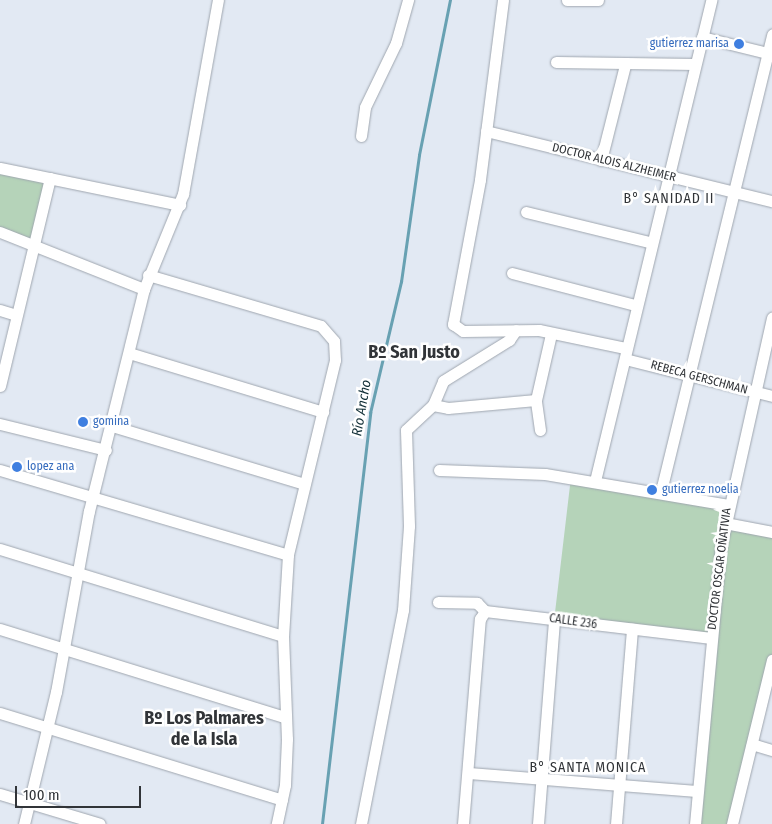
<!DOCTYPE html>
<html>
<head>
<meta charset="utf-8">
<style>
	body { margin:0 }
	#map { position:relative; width:772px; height:824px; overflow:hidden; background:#e2e9f3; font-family:"Fira Sans Condensed",sans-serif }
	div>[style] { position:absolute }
	.green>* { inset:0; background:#b5d3b9 }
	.stream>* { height:2.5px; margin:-1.25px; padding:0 1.25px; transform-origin:1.25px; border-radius:1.25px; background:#68a1b2 }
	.roads { filter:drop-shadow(0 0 1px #9fa6af) drop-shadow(0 0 1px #9fa6af) }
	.minor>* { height:11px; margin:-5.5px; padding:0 5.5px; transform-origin:5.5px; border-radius:5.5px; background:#fff }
	.dots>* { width:14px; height:14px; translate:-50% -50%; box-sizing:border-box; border:2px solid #fff; border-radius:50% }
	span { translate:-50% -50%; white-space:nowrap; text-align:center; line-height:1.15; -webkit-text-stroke:5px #fff; paint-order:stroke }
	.shop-label { font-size:12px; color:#366cbe }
	.right { translate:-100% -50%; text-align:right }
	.left { translate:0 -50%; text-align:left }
	.street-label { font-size:12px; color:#313438 }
	.neighbourhood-label { font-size:14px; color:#313438; letter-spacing:1px }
	.water-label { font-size:14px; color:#122f37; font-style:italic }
	.district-label { font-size:18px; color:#313438; font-weight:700 }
	.scale { position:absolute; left:15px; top:786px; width:126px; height:22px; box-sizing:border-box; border:2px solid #313438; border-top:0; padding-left:6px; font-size:15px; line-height:18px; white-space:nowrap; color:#313438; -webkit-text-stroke:4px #fff; paint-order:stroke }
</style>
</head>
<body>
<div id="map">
	<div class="green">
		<div style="clip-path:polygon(0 168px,50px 178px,31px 242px,0 233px)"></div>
		<div style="clip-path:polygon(571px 477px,728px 505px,726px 523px,772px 532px,772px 658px,732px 824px,695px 824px,711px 638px,554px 621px)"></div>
	</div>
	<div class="stream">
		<div style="left:322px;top:824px;width:414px;rotate:-83.3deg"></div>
		<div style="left:370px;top:413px;width:135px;rotate:-76.7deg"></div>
		<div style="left:401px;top:282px;width:128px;rotate:-81.9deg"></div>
		<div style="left:419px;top:155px;width:158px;rotate:-78.7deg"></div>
	</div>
	<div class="roads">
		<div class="minor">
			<div style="left:503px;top:0;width:181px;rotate:97.3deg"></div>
			<div style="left:480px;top:180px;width:147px;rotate:100.6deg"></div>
			<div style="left:453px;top:324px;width:12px;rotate:35deg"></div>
			<div style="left:463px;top:331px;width:76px;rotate:-0.8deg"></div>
			<div style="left:539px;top:330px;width:88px;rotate:11.8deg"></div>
			<div style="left:567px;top:0;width:31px"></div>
			<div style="left:702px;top:37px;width:72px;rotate:13.7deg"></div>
			<div style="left:556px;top:62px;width:139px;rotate:0.8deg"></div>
			<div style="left:486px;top:131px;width:294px;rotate:13.8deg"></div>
			<div style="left:361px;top:136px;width:29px;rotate:-82deg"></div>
			<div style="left:365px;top:107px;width:71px;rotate:-64.2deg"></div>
			<div style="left:396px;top:43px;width:45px;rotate:-74.4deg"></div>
			<div style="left:601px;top:160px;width:98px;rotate:-75.8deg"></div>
			<div style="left:0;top:168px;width:184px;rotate:11.6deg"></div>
			<div style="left:526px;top:212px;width:127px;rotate:13.7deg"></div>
			<div style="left:0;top:232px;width:155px;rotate:21.6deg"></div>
			<div style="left:512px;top:273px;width:127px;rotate:14.6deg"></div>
			<div style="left:148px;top:275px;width:180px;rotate:16.4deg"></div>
			<div style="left:321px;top:326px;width:20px;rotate:49deg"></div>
			<div style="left:334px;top:341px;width:19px;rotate:87deg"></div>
			<div style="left:335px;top:360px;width:201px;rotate:103.6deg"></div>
			<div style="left:288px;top:555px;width:81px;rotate:93.5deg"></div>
			<div style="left:283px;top:636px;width:103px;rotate:87.8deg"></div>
			<div style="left:287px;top:739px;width:46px;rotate:92.5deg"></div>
			<div style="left:285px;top:785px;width:40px;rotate:102deg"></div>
			<div style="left:0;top:310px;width:17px;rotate:17deg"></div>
			<div style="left:129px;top:353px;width:203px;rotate:16.9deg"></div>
			<div style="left:625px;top:359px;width:152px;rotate:14.1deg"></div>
			<div style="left:0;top:386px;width:214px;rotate:-76.5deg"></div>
			<div style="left:433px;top:405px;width:15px;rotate:11deg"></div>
			<div style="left:448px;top:408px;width:88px;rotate:-5.2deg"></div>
			<div style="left:0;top:424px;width:109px;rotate:13.8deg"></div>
			<div style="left:112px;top:426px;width:201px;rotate:16.8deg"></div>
			<div style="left:540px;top:430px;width:30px;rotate:-98deg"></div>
			<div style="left:536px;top:400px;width:68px;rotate:-77.2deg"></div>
			<div style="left:0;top:470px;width:300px;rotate:16.4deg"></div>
			<div style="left:439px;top:470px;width:106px;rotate:2.2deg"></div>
			<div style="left:545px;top:474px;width:186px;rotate:9.6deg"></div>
			<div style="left:595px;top:481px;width:495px;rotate:-76.4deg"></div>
			<div style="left:661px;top:491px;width:470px;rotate:-76.3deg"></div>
			<div style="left:725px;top:523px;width:48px;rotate:10.8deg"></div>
			<div style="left:0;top:549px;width:296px;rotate:17.1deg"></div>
			<div style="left:438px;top:602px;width:39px;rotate:1deg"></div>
			<div style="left:477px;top:603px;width:11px;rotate:45deg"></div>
			<div style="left:485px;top:611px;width:228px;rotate:6.8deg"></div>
			<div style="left:0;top:629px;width:298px;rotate:17.2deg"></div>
			<div style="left:0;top:713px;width:295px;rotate:17.1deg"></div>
			<div style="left:752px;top:744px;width:21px;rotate:17deg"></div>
			<div style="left:468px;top:773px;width:230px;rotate:4.5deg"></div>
			<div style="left:0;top:794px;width:104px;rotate:16.7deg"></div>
			<div style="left:24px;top:824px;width:136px;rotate:-76.4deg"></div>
			<div style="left:56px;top:692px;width:184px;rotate:-79.7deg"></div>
			<div style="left:89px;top:511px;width:229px;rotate:-76.1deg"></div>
			<div style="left:144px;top:289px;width:103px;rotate:-67.7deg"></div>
			<div style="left:183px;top:194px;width:197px;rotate:-79.8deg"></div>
			<div style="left:361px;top:824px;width:218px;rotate:-78.9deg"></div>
			<div style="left:403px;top:610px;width:84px;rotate:-85.9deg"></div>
			<div style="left:409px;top:526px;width:96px;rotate:-91.8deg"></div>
			<div style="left:406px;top:430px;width:37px;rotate:-43deg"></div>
			<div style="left:433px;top:405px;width:26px;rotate:-67deg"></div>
			<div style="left:443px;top:381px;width:78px;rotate:-31.8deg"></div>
			<div style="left:509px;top:340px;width:12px;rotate:-55deg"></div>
			<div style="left:463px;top:824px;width:206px;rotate:-85.3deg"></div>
			<div style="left:480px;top:619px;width:9px;rotate:-58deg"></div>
			<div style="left:538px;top:824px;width:204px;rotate:-85.5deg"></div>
			<div style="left:616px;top:824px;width:196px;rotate:-85.3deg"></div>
			<div style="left:695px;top:824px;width:279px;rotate:-84.7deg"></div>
			<div style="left:721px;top:546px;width:234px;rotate:-77.4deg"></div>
			<div style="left:732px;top:824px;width:169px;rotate:-76.3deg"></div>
		</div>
	</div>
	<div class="dots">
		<div style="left:739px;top:44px;background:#3f7fe0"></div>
		<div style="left:83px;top:422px;background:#3f7fe0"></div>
		<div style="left:17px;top:467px;background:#3f7fe0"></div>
		<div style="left:652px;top:490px;background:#3f7fe0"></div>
	</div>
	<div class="shop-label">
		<span class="right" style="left:729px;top:44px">gutierrez marisa</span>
		<span class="left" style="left:93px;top:422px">gomina</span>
		<span class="left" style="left:27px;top:467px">lopez ana</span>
		<span class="left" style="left:662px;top:490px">gutierrez noelia</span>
	</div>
	<div class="street-label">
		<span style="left:614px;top:163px;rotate:14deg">DOCTOR ALOIS ALZHEIMER</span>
		<span style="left:699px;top:378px;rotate:15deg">REBECA GERSCHMAN</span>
		<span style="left:720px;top:569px;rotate:-83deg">DOCTOR OSCAR OÑATIVIA</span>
		<span style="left:573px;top:622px;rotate:8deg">CALLE 236</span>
	</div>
	<div class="neighbourhood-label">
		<span style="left:669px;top:199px">B° SANIDAD II</span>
		<span style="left:588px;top:768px">B° SANTA MONICA</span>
	</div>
	<div class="water-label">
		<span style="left:362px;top:408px;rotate:-80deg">Río Ancho</span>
	</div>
	<div class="district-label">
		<span style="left:414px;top:352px">Bº San Justo</span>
		<span style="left:204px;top:729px">Bº Los Palmares<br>de la Isla</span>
	</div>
	<div class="scale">100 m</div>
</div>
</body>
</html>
